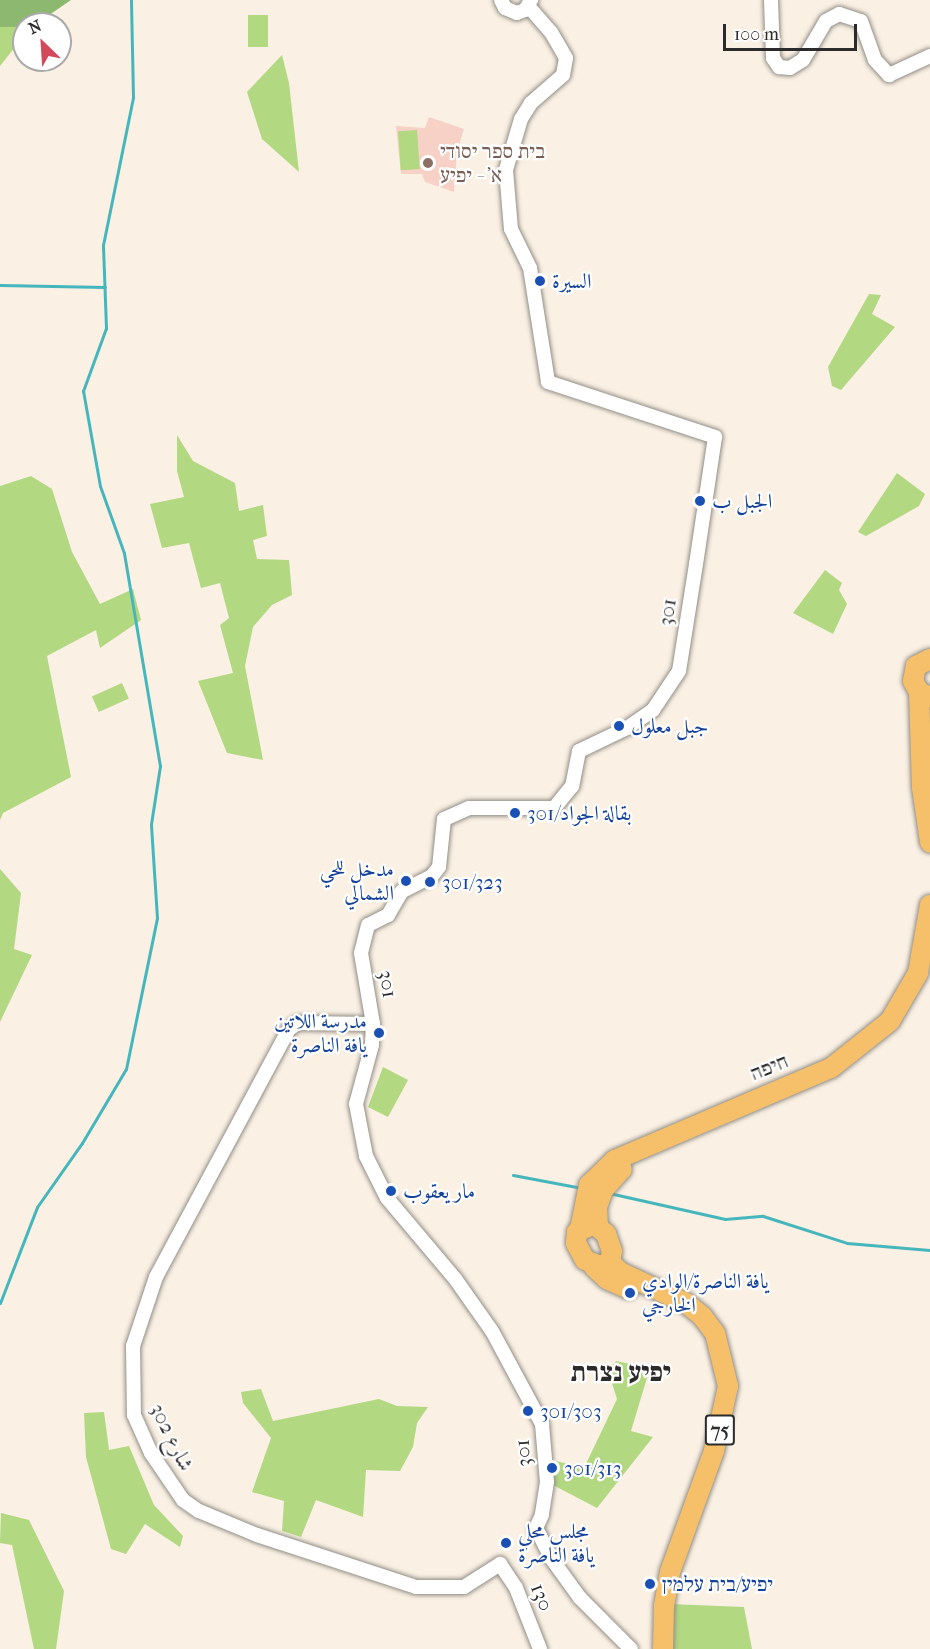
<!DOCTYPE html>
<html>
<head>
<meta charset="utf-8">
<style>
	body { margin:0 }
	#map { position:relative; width:930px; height:1649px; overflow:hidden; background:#faf0e3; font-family:"IM FELL French Canon",Amiri,"Frank Ruhl Libre",serif }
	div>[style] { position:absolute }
	.built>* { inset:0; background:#f7d1c6 }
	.green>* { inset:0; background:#b2d882; transform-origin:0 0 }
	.forest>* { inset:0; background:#8db870 }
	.stream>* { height:3px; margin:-1.5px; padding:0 1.5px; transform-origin:1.5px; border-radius:1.5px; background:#46b6bd }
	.roads { filter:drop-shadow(0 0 2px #928e87) drop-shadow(0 0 2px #928e87) }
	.minor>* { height:14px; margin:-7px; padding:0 7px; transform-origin:7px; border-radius:7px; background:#fff }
	.highway>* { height:20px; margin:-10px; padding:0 10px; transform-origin:10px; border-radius:10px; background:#f6c06b }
	.dots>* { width:16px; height:16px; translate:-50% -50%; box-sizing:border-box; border:3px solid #fff; border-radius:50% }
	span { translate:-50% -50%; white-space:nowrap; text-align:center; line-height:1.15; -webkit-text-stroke:4.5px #fff; paint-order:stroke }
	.shield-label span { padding:2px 4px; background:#fff; border:2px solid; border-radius:4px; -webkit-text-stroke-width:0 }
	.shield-label { font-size:20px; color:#2b2b2b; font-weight:700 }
	.education-label { font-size:21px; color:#785e54 }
	.left { translate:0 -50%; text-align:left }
	.transit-label { font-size:21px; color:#164399 }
	.right { translate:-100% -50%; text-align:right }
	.street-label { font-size:21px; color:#2b2b2b }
	.district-label { font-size:27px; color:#2b2b2b; font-weight:700 }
	.north { position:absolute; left:12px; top:12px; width:60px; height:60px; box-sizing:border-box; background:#fff; border:2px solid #aaa; border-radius:50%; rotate:335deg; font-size:16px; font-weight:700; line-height:24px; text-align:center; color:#2b2b2b }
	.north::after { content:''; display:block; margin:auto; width:21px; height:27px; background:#d1495b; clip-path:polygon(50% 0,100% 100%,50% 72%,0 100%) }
	.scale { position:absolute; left:723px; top:24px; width:134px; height:27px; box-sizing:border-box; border:3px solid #2b2b2b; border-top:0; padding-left:8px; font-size:18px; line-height:21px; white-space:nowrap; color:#2b2b2b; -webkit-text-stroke:4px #fff; paint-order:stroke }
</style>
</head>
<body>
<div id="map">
	<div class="built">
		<div style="clip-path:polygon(429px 117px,464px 129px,457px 152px,454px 192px,425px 182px,422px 174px,401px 174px,396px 126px,425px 128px)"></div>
	</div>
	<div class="green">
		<div style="left:248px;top:15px;width:20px;height:32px"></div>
		<div style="clip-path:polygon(0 27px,24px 27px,24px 36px,0 66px)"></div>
		<div style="clip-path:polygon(282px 55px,289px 83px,299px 172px,262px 139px,247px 92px)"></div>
		<div style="left:417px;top:130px;width:39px;height:19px;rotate:86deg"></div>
		<div style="clip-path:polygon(869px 294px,881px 295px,872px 314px,895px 327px,841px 390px,832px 386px,828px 367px)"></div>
		<div style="clip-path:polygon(177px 435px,193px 461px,235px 483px,239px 511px,263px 505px,267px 536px,253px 540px,257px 559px,289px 560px,292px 595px,272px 605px,253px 627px,245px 666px,263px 760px,227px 753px,198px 681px,233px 673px,220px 625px,229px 618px,220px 583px,201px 588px,189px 543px,162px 548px,150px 504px,184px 497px,177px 471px)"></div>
		<div style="clip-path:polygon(897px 473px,925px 494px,919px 506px,866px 536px,858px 532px)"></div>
		<div style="clip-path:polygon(31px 476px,52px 489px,72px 552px,100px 604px,133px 589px,141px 620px,100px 648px,96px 630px,47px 656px,71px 777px,3px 813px,0 820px,0 486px)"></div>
		<div style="clip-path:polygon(825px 570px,842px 583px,839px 590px,847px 604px,833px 634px,793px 613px)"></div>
		<div style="left:122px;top:683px;width:17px;height:33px;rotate:66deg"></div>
		<div style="clip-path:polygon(0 869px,21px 893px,14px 949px,32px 955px,0 1022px)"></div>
		<div style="clip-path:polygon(383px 1067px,408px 1080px,388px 1117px,368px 1107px)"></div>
		<div style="clip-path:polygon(616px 1361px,650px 1368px,631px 1431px,653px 1437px,597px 1508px,553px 1485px,552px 1460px,584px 1468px,617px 1399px,608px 1371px)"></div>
		<div style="clip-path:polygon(261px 1389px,273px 1421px,379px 1399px,397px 1406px,428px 1407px,417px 1423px,413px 1447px,400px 1471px,366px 1470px,363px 1517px,316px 1500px,301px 1537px,282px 1531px,284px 1501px,252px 1492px,271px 1438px,243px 1403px,241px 1392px)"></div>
		<div style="clip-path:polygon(104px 1412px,109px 1450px,129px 1446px,154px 1505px,183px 1536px,180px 1547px,145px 1524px,126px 1554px,111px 1549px,86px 1457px,84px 1413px)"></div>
		<div style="clip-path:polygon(1px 1513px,29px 1520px,64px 1591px,56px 1649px,34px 1649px,12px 1545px,0 1543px)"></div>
		<div style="clip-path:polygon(670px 1604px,744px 1607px,752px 1649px,671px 1649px)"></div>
	</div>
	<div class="forest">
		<div style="clip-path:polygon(0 0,71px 0,36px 24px,24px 24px,24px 27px,0 27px)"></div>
	</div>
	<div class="stream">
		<div style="left:0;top:285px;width:105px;rotate:1.1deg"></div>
		<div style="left:513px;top:1175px;width:70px;rotate:10.7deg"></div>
		<div style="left:609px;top:1193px;width:119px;rotate:12.6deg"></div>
		<div style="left:725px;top:1219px;width:38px;rotate:-5deg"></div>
		<div style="left:763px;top:1216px;width:88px;rotate:17.8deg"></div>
		<div style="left:847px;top:1243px;width:83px;rotate:4.8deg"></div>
		<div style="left:0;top:1303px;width:103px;rotate:-68.9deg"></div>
		<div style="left:37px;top:1207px;width:78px;rotate:-54.9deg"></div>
		<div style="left:82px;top:1143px;width:86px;rotate:-59.3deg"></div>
		<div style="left:126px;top:1069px;width:154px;rotate:-78.4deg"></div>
		<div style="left:157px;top:918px;width:94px;rotate:-93.7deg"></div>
		<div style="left:151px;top:824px;width:59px;rotate:-81.2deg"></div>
		<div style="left:160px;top:766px;width:216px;rotate:-99.6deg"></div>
		<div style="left:124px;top:553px;width:71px;rotate:-109.7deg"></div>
		<div style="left:100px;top:486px;width:97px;rotate:-100.1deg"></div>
		<div style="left:83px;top:391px;width:67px;rotate:-69.9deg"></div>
		<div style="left:106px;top:328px;width:83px;rotate:-92.1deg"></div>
		<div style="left:103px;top:245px;width:151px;rotate:-78.5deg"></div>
		<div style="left:133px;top:97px;width:97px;rotate:-91.2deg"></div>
	</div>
	<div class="roads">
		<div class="minor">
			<div style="left:501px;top:0;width:9px;rotate:63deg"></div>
			<div style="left:505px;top:8px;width:13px;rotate:23deg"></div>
			<div style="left:517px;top:13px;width:9px;rotate:-21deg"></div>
			<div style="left:525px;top:10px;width:12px;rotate:-59deg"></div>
			<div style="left:771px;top:0;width:58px;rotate:88deg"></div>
			<div style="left:773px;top:58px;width:11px;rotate:56deg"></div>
			<div style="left:779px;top:67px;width:11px;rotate:5deg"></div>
			<div style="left:790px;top:68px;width:15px;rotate:-32deg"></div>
			<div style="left:803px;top:60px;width:45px;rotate:-59.5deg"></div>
			<div style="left:826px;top:21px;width:15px;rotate:-28deg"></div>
			<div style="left:839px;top:14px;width:23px;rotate:18deg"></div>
			<div style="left:861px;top:21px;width:41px;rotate:70.3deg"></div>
			<div style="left:875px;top:60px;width:21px;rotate:47deg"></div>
			<div style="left:889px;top:75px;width:45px;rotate:-24.9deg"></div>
			<div style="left:529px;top:7px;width:33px;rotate:49deg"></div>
			<div style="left:551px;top:32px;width:30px;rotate:60deg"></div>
			<div style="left:566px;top:58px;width:17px;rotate:100deg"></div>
			<div style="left:563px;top:75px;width:43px;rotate:138.8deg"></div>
			<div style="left:531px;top:103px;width:19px;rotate:122deg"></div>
			<div style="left:521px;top:119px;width:53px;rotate:106.4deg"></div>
			<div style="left:506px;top:170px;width:59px;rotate:85.2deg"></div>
			<div style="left:511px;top:229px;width:43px;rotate:64deg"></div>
			<div style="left:530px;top:268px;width:115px;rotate:81deg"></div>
			<div style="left:548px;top:382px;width:176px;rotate:18.2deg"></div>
			<div style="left:715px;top:437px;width:128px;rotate:98.5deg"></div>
			<div style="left:696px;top:564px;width:108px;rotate:99deg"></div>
			<div style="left:679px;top:671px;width:47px;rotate:123.7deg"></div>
			<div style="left:653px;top:710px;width:32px;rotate:145deg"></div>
			<div style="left:627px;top:728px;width:53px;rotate:154.4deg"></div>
			<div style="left:579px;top:751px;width:36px;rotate:101deg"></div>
			<div style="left:572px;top:786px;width:28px;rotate:129deg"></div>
			<div style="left:554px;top:808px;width:85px;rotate:180deg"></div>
			<div style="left:469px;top:808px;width:27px;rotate:156deg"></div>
			<div style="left:444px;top:819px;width:48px;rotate:95.9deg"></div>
			<div style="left:439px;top:867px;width:11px;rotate:128deg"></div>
			<div style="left:432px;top:876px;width:34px;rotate:153deg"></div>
			<div style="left:402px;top:891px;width:28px;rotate:120deg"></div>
			<div style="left:388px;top:915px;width:22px;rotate:153deg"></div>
			<div style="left:368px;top:925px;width:29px;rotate:104deg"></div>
			<div style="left:361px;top:953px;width:72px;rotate:80.4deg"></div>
			<div style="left:373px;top:1024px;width:21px;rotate:93deg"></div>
			<div style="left:372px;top:1045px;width:61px;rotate:105.2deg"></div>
			<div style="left:356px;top:1104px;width:53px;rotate:79.1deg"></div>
			<div style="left:366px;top:1156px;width:47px;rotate:63.4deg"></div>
			<div style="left:387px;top:1198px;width:107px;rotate:49.9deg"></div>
			<div style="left:456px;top:1280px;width:62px;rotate:54.8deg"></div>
			<div style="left:492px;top:1331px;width:106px;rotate:61.7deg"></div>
			<div style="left:542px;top:1424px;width:58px;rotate:85.1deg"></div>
			<div style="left:547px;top:1482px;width:33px;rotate:99deg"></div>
			<div style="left:542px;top:1515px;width:14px;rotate:115deg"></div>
			<div style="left:536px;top:1528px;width:34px;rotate:63deg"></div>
			<div style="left:551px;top:1558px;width:49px;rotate:54.1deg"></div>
			<div style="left:580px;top:1598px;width:72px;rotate:45deg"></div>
			<div style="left:373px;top:1024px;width:75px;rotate:-179.2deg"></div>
			<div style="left:298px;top:1023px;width:11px;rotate:146deg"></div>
			<div style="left:289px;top:1029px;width:281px;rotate:118.2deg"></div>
			<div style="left:156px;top:1277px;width:73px;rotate:108.4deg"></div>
			<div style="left:133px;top:1346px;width:69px;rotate:89.2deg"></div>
			<div style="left:134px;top:1415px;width:42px;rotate:65.9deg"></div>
			<div style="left:151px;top:1453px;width:57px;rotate:55.8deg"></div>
			<div style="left:183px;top:1500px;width:19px;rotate:35deg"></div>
			<div style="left:199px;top:1511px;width:63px;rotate:22.5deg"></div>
			<div style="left:257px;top:1535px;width:167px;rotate:18.1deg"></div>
			<div style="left:416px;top:1587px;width:48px"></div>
			<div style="left:464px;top:1587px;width:43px;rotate:-32.6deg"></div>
			<div style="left:500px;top:1564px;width:29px;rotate:56deg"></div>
			<div style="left:516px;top:1588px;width:66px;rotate:68.5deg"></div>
		</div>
		<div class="highway">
			<div style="left:930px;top:659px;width:16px;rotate:153deg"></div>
			<div style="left:916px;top:666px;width:15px;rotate:101deg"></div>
			<div style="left:913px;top:681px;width:13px;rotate:61deg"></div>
			<div style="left:919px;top:692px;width:12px;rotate:24deg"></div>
			<div style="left:919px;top:692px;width:95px;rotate:88.2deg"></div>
			<div style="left:922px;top:787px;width:56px;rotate:81.7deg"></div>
			<div style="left:594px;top:1224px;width:16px;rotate:40deg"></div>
			<div style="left:606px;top:1234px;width:18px;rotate:71deg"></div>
			<div style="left:612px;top:1251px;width:11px;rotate:100deg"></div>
			<div style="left:610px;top:1262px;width:11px;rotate:158deg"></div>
			<div style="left:600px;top:1266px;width:16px;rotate:-158deg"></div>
			<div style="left:585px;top:1260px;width:19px;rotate:-118deg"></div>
			<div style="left:576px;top:1243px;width:11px;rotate:-85deg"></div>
			<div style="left:577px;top:1232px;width:19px;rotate:-25deg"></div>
			<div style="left:598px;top:1227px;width:20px;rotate:-93deg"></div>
			<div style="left:597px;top:1207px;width:18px;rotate:-71deg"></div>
			<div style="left:603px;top:1190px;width:28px;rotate:-48deg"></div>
			<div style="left:580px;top:1229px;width:45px;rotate:-78.4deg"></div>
			<div style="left:589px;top:1185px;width:36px;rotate:-44deg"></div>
			<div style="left:615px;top:1160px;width:235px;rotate:-23.1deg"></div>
			<div style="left:831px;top:1068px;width:75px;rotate:-38.5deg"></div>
			<div style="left:890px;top:1021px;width:56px;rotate:-59.7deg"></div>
			<div style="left:918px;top:973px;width:69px;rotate:-80deg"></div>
			<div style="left:610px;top:1262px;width:14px;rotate:45deg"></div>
			<div style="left:620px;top:1272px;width:73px;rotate:25.2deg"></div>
			<div style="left:686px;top:1303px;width:21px;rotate:39deg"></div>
			<div style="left:702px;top:1316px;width:21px;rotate:53deg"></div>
			<div style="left:715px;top:1333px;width:55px;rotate:76.2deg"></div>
			<div style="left:728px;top:1386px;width:66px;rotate:102.2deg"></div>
			<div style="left:714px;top:1451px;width:129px;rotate:110deg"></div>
			<div style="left:670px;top:1572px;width:34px;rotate:100deg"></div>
			<div style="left:664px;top:1605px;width:44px;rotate:91.3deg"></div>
			<div style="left:594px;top:1267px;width:18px;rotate:43deg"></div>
			<div style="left:607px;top:1279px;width:24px;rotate:24deg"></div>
		</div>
	</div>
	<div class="dots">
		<div style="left:428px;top:163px;background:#8d6e63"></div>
		<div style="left:540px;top:281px;background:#1a4fb4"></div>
		<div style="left:700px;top:501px;background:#1a4fb4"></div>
		<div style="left:619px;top:726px;background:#1a4fb4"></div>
		<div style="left:515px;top:813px;background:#1a4fb4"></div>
		<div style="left:406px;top:881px;background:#1a4fb4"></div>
		<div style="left:430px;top:882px;background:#1a4fb4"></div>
		<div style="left:379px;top:1033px;background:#1a4fb4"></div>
		<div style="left:391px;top:1191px;background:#1a4fb4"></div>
		<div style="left:630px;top:1293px;background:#1a4fb4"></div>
		<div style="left:528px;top:1411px;background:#1a4fb4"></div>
		<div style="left:552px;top:1468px;background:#1a4fb4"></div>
		<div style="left:506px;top:1543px;background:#1a4fb4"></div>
		<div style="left:650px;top:1584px;background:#1a4fb4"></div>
	</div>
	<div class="shield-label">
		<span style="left:720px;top:1430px">75</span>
	</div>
	<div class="education-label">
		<span class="left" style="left:440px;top:163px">בית ספר יסודי<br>א' - יפיע</span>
	</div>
	<div class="transit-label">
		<span class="left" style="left:552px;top:281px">السيرة</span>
		<span class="left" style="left:712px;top:501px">الجبل ب</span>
		<span class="left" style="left:631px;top:726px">جبل معلول</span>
		<span class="left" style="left:527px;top:813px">بقالة الجواد/301</span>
		<span class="right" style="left:394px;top:881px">مدخل للحي<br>الشمالي</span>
		<span class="left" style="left:442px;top:882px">301/323</span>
		<span class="right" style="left:367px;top:1033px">مدرسة اللاتين<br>يافة الناصرة</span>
		<span class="left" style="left:403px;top:1191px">مار يعقوب</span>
		<span class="left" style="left:642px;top:1293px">يافة الناصرة/الوادي<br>الخارجي</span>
		<span class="left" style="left:540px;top:1411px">301/303</span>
		<span class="left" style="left:564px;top:1468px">301/313</span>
		<span class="left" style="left:518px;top:1543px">مجلس محلي<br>يافة الناصرة</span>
		<span class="left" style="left:662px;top:1584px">יפיע/בית עלמין</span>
	</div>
	<div class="street-label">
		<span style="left:667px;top:612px;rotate:-81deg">301</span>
		<span style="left:388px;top:984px;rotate:80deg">301</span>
		<span style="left:769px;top:1067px;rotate:-22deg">חיפה</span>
		<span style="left:172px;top:1437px;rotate:64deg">شارع 302</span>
		<span style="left:523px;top:1453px;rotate:-95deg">301</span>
		<span style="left:542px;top:1597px;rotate:68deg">130</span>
	</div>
	<div class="district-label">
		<span style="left:621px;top:1373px">יפיע נצרת</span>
	</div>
	<div class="north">N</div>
	<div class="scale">100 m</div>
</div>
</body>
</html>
